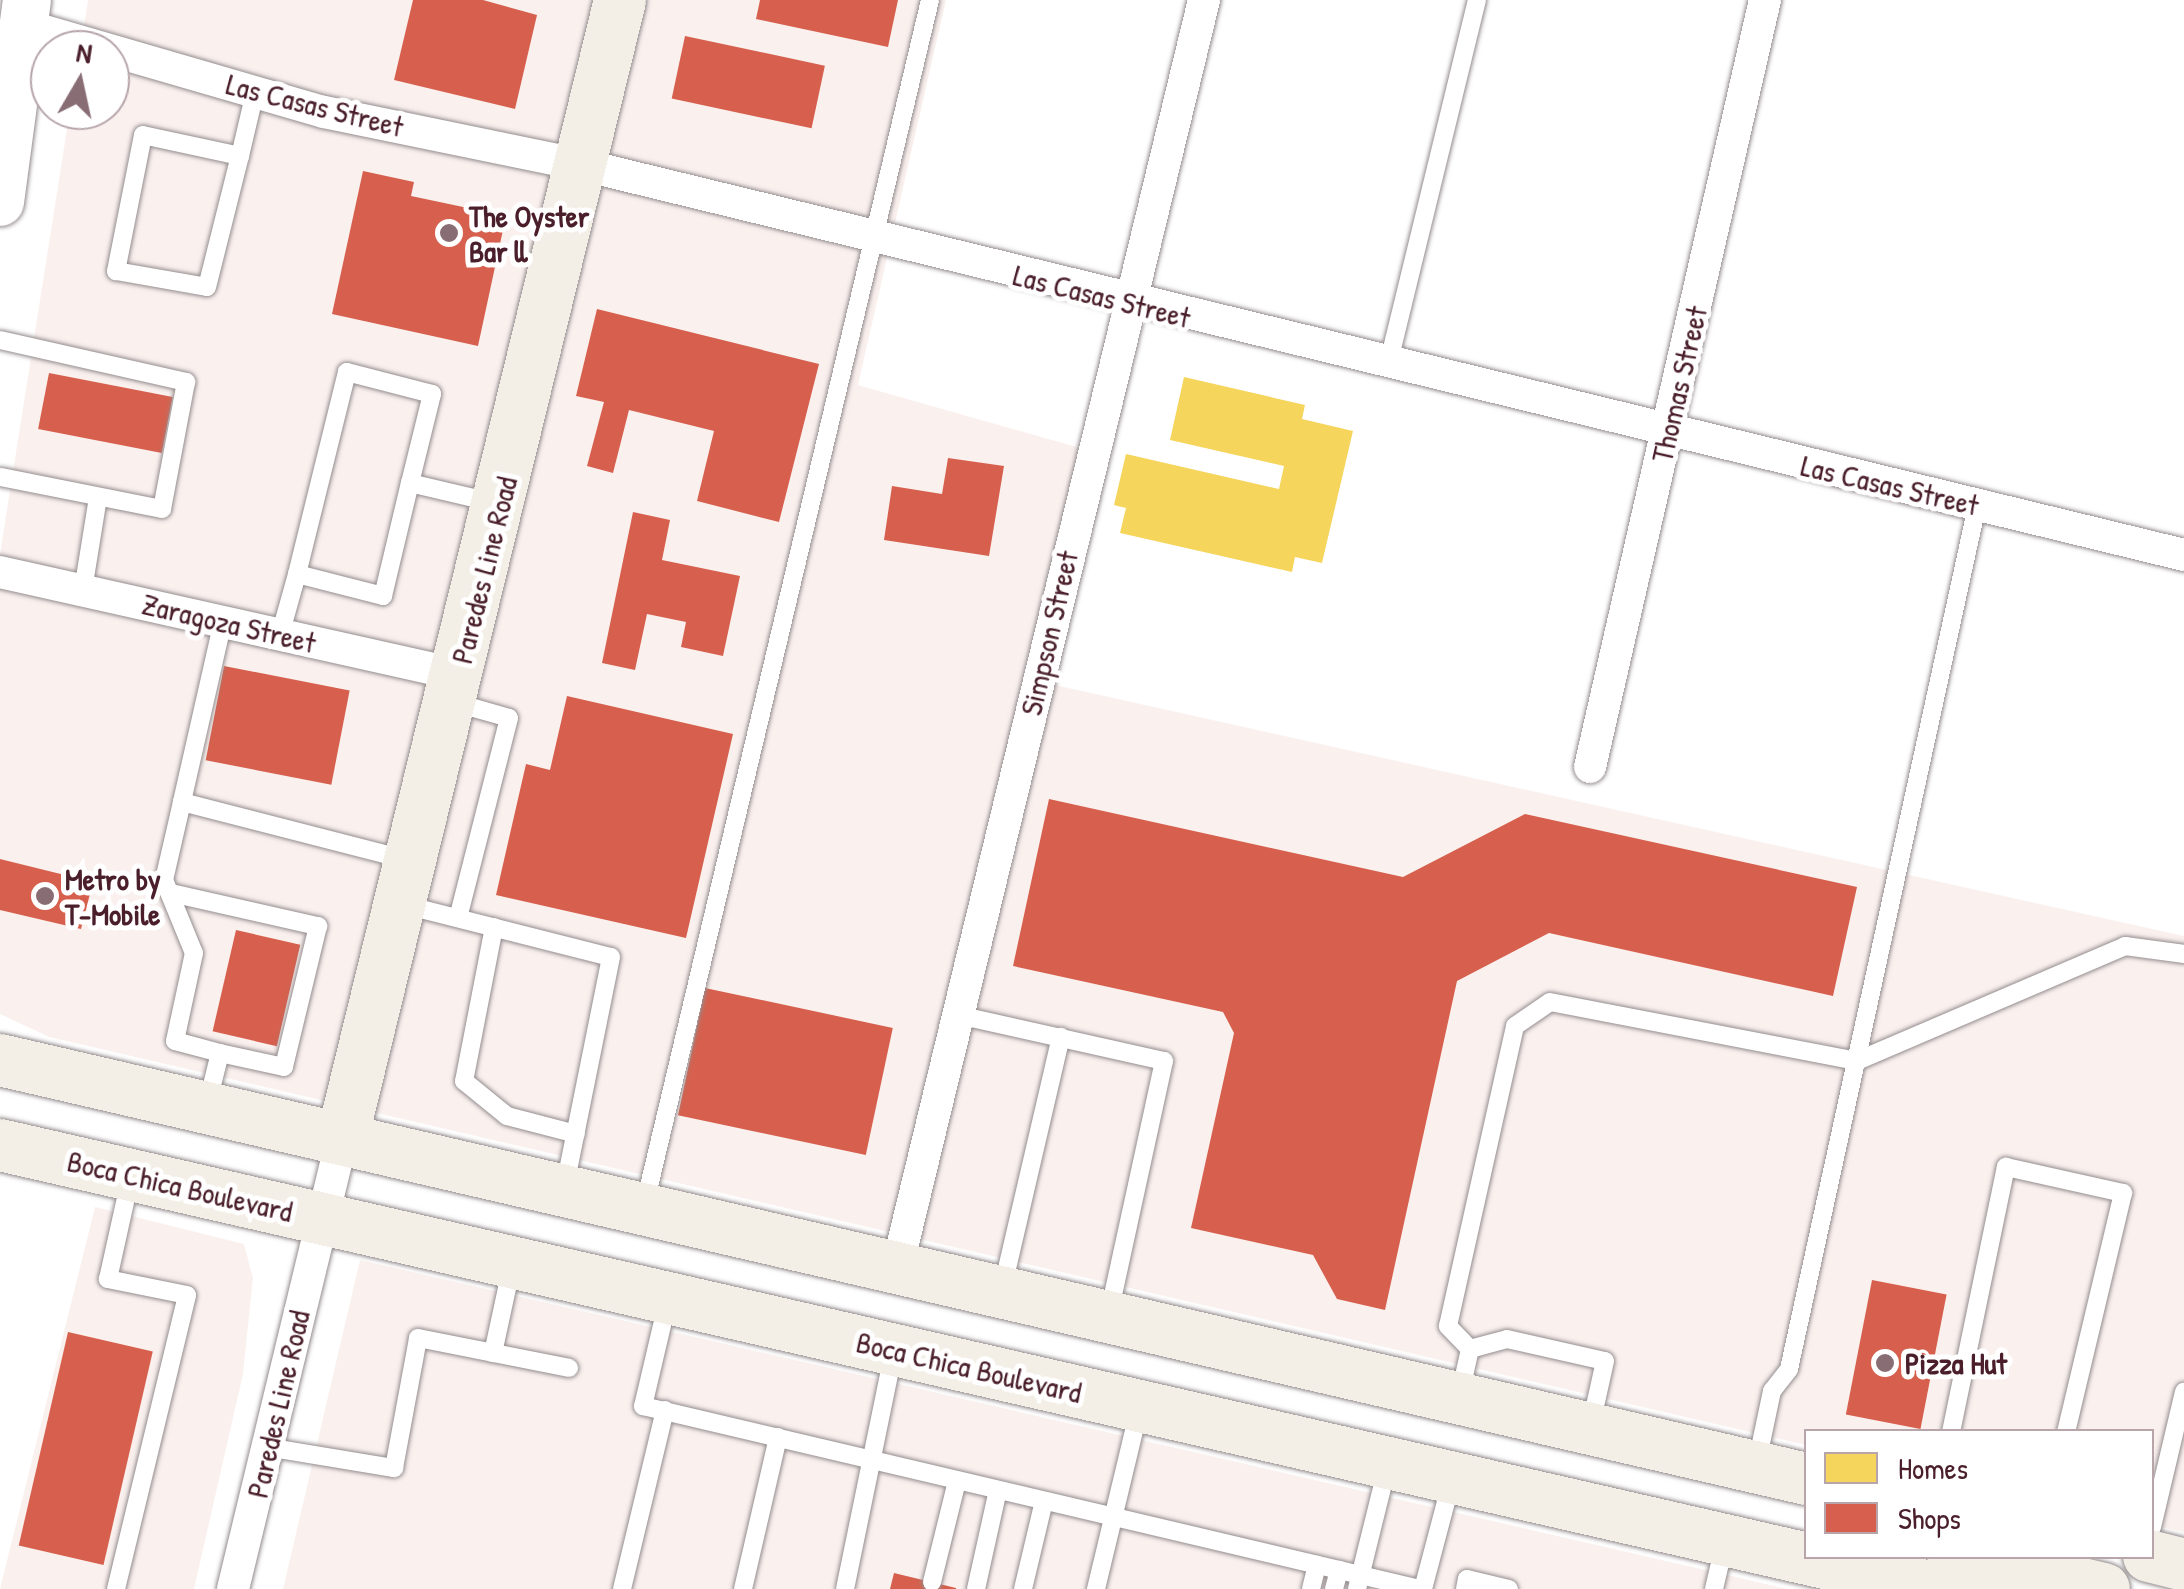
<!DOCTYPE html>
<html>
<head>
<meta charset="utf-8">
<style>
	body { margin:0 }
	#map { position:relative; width:2184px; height:1589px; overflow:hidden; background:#fff; font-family:"Patrick Hand",sans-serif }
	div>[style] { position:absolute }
	.built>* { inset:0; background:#faf1ef }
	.homes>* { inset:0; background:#f6d55c }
	.shops>* { inset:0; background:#d6604d; transform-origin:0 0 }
	.roads { filter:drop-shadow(0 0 2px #948c8e) drop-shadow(0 0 2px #948c8e) }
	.lane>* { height:18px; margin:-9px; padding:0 9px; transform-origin:9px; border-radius:9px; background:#fff }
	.street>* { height:32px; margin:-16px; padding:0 16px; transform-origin:16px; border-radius:16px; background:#fff }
	.secondary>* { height:48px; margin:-24px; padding:0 24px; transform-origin:24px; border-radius:24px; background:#fff }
	.primary>* { height:52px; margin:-26px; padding:0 26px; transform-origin:26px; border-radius:26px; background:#f3efe6 }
	.dots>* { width:28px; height:28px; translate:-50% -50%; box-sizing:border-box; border:5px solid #fff; border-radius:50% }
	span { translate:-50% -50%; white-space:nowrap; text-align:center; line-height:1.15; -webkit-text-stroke:10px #fff; paint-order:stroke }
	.street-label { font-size:30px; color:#4a1f2b }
	.poi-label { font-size:30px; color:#4a1f2b; font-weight:700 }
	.left { translate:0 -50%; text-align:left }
	.legend { position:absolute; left:1804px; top:1429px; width:350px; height:130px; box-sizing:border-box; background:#fff; border:2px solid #b7a5aa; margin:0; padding:12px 18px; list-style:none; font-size:30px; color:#4a1f2b }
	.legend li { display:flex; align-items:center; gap:20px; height:50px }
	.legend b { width:50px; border:2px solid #b7a5aa }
	.north { position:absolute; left:30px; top:30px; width:100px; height:100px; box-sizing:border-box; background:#fff; border:2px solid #b7a5aa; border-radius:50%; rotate:9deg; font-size:28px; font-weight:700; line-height:40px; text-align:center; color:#4a1f2b }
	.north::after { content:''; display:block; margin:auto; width:35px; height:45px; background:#896d75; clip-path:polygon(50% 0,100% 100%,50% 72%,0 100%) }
</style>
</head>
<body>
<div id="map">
	<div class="built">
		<div style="clip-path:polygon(88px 0,946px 0,858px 385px,1080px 448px,1028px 679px,2184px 936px,2184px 1532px,2152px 1525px,2152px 1432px,1806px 1432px,1806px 1445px,49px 1037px,0 1014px,0 554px,70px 110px,110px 110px,110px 50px,80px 50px)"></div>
		<div style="clip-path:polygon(95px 1207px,244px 1244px,253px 1278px,243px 1374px,194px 1589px,0 1589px)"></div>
		<div style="clip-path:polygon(360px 1260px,1788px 1589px,283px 1589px)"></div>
	</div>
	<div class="homes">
		<div style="clip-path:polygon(1184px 377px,1305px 405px,1302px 419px,1353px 431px,1322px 563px,1295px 557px,1292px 572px,1120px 533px,1126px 508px,1114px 505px,1126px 454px,1279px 489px,1284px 466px,1170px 440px)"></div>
	</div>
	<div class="shops">
		<div style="clip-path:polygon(413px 0,483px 0,537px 15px,515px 109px,394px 80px)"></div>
		<div style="clip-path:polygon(760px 0,898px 0,888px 47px,756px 19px)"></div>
		<div style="left:685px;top:36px;width:143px;height:64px;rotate:12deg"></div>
		<div style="clip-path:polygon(363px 171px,414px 182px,411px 196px,506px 216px,478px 346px,332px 314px)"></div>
		<div style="clip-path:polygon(597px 309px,819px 364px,779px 522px,697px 501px,714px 431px,629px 410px,613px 473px,587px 466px,604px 402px,576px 396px)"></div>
		<div style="left:49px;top:373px;width:126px;height:57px;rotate:11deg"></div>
		<div style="clip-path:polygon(948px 458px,1004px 466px,989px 556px,884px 540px,892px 486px,942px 494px)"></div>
		<div style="clip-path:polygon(633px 512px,670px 520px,662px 560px,740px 576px,723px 656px,681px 647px,686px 622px,647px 614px,635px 670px,602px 663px)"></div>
		<div style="left:224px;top:666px;width:128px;height:96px;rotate:11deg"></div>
		<div style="clip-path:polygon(567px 696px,733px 734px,686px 938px,496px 895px,526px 764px,550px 770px)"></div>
		<div style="clip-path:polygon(1049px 799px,1403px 877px,1525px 814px,1857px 887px,1833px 996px,1549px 933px,1457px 981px,1385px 1310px,1337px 1299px,1313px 1255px,1191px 1228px,1234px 1033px,1223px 1012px,1013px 966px)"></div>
		<div style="clip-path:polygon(0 859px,93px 882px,81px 929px,0 910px)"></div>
		<div style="left:236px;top:930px;width:66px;height:104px;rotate:13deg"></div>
		<div style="left:705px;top:988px;width:192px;height:130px;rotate:12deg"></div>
		<div style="left:1872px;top:1280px;width:76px;height:137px;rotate:11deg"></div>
		<div style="left:68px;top:1332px;width:87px;height:219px;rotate:13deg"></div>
		<div style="clip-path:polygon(894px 1573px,956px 1588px,956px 1589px,890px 1589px)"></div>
	</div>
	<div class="roads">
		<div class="lane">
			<div style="left:240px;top:156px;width:99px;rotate:-167.8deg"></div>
			<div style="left:143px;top:135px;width:139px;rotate:101.2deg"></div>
			<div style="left:116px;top:271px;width:92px;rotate:10deg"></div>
			<div style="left:207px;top:287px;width:135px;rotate:-75.9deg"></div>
			<div style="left:240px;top:156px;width:66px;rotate:-76.8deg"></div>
			<div style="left:0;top:340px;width:191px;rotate:12.7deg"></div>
			<div style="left:186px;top:382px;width:129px;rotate:100.7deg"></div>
			<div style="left:162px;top:509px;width:165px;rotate:-168.8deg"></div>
			<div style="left:1388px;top:365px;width:376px;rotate:-76.3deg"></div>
			<div style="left:410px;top:483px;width:92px;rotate:-76.1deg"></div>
			<div style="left:432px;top:394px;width:88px;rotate:-165.5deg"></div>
			<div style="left:347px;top:372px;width:208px;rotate:103.9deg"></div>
			<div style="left:297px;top:574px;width:89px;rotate:14.3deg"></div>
			<div style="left:383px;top:596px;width:116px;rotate:-76.6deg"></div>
			<div style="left:410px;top:483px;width:87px;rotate:13.2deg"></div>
			<div style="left:83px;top:590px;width:94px;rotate:-80.8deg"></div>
			<div style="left:223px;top:621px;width:186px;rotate:102.8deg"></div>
			<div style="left:182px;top:802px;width:233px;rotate:14.4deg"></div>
			<div style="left:280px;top:635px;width:63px;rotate:-74.4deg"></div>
			<div style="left:453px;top:702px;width:58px;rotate:15.9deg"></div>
			<div style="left:509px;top:718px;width:206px;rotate:104.3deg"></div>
			<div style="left:182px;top:802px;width:80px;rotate:103deg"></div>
			<div style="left:164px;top:880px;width:79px;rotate:67.7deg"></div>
			<div style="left:194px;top:953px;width:90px;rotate:102.2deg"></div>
			<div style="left:175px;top:1041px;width:47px;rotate:14.9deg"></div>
			<div style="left:220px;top:1053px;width:54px;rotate:104deg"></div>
			<div style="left:171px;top:893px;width:151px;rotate:12.7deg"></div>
			<div style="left:318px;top:926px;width:145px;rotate:103.6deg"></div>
			<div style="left:284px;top:1067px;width:66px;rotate:-167.7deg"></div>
			<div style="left:405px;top:905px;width:212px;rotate:14.2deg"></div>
			<div style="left:611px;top:957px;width:233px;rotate:101.4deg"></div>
			<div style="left:494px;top:927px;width:157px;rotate:101deg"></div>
			<div style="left:464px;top:1081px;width:55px;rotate:39.1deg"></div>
			<div style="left:507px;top:1116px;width:71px;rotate:14.6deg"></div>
			<div style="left:958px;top:1015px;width:211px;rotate:12.6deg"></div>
			<div style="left:1164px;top:1061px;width:258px;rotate:102.3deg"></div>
			<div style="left:645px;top:1203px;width:1236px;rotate:-76.67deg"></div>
			<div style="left:1002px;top:1290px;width:260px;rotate:-76.9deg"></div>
			<div style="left:667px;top:1304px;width:105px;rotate:103.2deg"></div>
			<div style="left:643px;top:1406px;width:798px;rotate:13.25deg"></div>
			<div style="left:1470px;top:1349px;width:38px;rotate:-15deg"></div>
			<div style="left:1507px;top:1339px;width:100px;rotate:12.7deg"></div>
			<div style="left:1605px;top:1361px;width:65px;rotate:102.5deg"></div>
			<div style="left:493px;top:1353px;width:90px;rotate:-77.8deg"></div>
			<div style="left:1460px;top:1394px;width:46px;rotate:-77.5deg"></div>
			<div style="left:1470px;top:1349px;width:32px;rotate:-134deg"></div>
			<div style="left:1448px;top:1326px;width:307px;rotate:-77.4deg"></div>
			<div style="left:1515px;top:1026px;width:42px;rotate:-34.4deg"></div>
			<div style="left:1550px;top:1002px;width:313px;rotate:10.9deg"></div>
			<div style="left:1857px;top:1061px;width:292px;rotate:-23.2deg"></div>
			<div style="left:2125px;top:946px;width:60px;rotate:7.7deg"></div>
			<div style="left:1951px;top:1432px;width:271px;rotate:-78.3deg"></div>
			<div style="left:2006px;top:1167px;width:120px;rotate:12.5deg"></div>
			<div style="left:2123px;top:1193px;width:246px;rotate:103.4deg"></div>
			<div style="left:267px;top:1447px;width:129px;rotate:9.4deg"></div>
			<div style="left:394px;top:1468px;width:132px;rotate:-79.5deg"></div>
			<div style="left:418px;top:1338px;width:154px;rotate:11.2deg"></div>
			<div style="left:1757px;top:1462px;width:73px;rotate:-78.1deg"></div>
			<div style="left:1772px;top:1391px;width:28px;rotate:-52deg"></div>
			<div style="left:1789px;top:1369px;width:883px;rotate:-77.71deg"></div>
			<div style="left:2152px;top:1527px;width:139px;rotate:-76.7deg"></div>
			<div style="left:932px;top:1582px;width:104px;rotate:-76.1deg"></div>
			<div style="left:116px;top:1589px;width:302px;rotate:-76.4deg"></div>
			<div style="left:187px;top:1295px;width:81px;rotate:-168.6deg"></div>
			<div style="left:108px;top:1279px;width:101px;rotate:-77.5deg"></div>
			<div style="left:622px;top:1589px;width:184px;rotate:-76.5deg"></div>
			<div style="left:743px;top:1589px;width:156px;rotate:-77deg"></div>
			<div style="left:845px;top:1589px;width:239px;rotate:-78.4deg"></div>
			<div style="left:976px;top:1589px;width:101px;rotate:-77.5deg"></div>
			<div style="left:1023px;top:1589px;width:90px;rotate:-76.6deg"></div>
			<div style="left:1096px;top:1589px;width:184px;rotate:-76.5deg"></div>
			<div style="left:1311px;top:1589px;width:25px;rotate:-76deg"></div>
			<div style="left:1334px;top:1589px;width:20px;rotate:-75deg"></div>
			<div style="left:1357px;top:1589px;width:125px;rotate:-76.1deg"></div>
			<div style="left:1423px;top:1589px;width:110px;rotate:-75.2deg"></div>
			<div style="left:1465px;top:1589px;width:10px;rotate:-79deg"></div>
			<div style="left:1467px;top:1579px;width:43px;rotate:13.4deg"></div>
			<div style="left:1714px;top:1589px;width:44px;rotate:-76.9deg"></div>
		</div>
		<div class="street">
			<div style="left:24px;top:25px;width:312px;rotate:16.2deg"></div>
			<div style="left:324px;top:112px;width:264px;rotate:11.6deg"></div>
			<div style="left:583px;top:165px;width:1648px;rotate:13.69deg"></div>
			<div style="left:0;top:572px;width:470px;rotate:12.6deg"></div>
			<div style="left:1590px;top:767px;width:787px;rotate:-77.15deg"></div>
			<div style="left:897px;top:1268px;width:1305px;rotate:-76.39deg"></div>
			<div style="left:233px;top:1589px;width:463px;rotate:-76.4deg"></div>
		</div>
		<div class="secondary">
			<div style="left:0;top:202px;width:204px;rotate:-82.4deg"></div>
		</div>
		<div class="primary">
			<div style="left:0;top:1060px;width:1854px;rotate:13.06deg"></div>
			<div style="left:342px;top:1139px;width:1172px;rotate:-76.28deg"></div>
			<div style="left:0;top:1145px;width:1988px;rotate:12.9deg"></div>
			<div style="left:2149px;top:1556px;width:36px;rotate:14deg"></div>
			<div style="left:1929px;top:1587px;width:65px;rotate:-22.6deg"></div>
			<div style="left:1989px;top:1562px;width:118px;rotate:13.2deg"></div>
		</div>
	</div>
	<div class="dots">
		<div style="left:449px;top:233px;background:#896d75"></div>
		<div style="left:45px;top:896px;background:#896d75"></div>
		<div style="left:1885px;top:1363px;background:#896d75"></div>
	</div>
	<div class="street-label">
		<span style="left:315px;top:105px;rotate:14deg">Las Casas Street</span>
		<span style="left:1102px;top:296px;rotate:14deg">Las Casas Street</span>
		<span style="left:1679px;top:384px;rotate:-77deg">Thomas Street</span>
		<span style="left:1890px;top:485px;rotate:13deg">Las Casas Street</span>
		<span style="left:484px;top:570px;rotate:-76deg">Paredes Line Road</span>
		<span style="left:229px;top:623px;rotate:13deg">Zaragoza Street</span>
		<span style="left:1049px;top:633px;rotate:-77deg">Simpson Street</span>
		<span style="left:180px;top:1186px;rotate:13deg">Boca Chica Boulevard</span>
		<span style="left:969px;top:1367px;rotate:13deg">Boca Chica Boulevard</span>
		<span style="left:278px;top:1404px;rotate:-77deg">Paredes Line Road</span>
	</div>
	<div class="poi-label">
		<span class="left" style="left:469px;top:233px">The Oyster<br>Bar ll</span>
		<span class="left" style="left:65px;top:896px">Metro by<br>T-Mobile</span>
		<span class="left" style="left:1905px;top:1363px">Pizza Hut</span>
	</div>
	<ul class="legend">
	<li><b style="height:28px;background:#f6d55c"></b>Homes</li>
	<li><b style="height:28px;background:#d6604d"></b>Shops</li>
	</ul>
	<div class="north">N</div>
</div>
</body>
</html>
